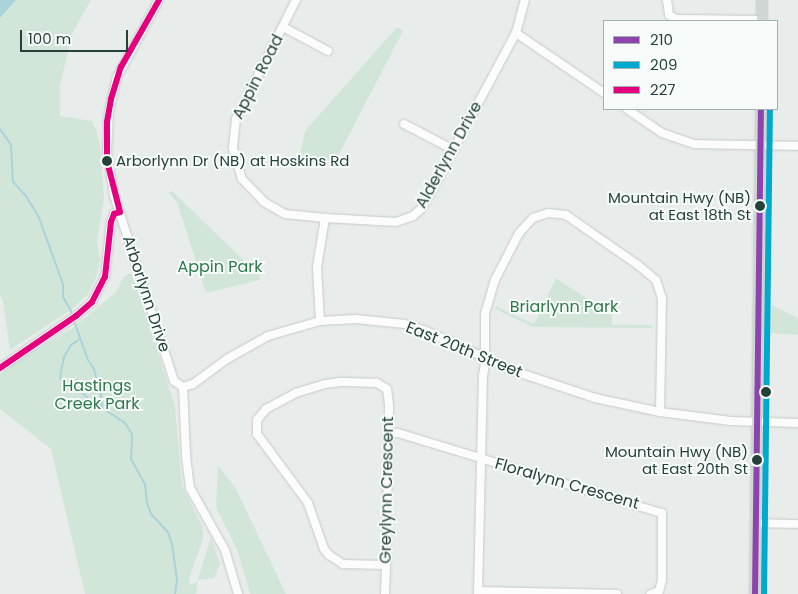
<!DOCTYPE html>
<html>
<head>
<meta charset="utf-8">
<style>
	body { margin:0 }
	#map { position:relative; width:798px; height:594px; overflow:hidden; background:#e8edeb; font-family:Poppins,sans-serif }
	div>[style] { position:absolute }
	.green>* { inset:0; background:#d1e6d8 }
	.water>* { inset:0; background:#a9d4db }
	.stream>* { height:2px; margin:-1px; padding:0 1px; transform-origin:1px; border-radius:1px; background:#a9d4db }
	.roads { filter:drop-shadow(0 0 1px #c5cac8) drop-shadow(0 0 1px #c5cac8) }
	.minor>* { height:8px; margin:-4px; padding:0 4px; transform-origin:4px; border-radius:4px; background:#fcfcfc }
	.major>* { height:10px; margin:-5px; padding:0 5px; transform-origin:5px; border-radius:5px; background:#cfd7d5 }
	.bus-1>* { height:6px; margin:-3px; padding:0 3px; transform-origin:3px; border-radius:3px; background:#8e44ad }
	.bus-2>* { height:6px; margin:-3px; padding:0 3px; transform-origin:3px; border-radius:3px; background:#00a9ce }
	.bus-3>* { height:6px; margin:-3px; padding:0 3px; transform-origin:3px; border-radius:3px; background:#e5007d }
	.dots>* { width:14px; height:14px; translate:-50% -50%; box-sizing:border-box; border:2px solid #f7fbf9; border-radius:50% }
	span { translate:-50% -50%; white-space:nowrap; text-align:center; line-height:1.15; -webkit-text-stroke:4px #f7fbf9; paint-order:stroke }
	.bus-label { font-size:15px; color:#24423a }
	.left { translate:0 -50%; text-align:left }
	.right { translate:-100% -50%; text-align:right }
	.street-label { font-size:16px; color:#24423a }
	.park-label { font-size:16px; color:#2d7a4b }
	.legend { position:absolute; left:603px; top:20px; width:175px; height:90px; box-sizing:border-box; background:#f7fbf9; border:1px solid #a3b1ad; margin:0; padding:6px 9px; list-style:none; font-size:15px; color:#24423a }
	.legend li { display:flex; align-items:center; gap:10px; height:25px }
	.legend b { width:25px; border:1px solid #a3b1ad }
	.scale { position:absolute; left:20px; top:30px; width:108px; height:22px; box-sizing:border-box; border:2px solid #24423a; border-top:0; padding-left:6px; font-size:15px; line-height:18px; white-space:nowrap; color:#24423a; -webkit-text-stroke:4px #f7fbf9; paint-order:stroke }
</style>
</head>
<body>
<div id="map">
	<div class="green">
		<div style="clip-path:polygon(16px 0,91px 0,73px 32px,60px 85px,60px 116px,92px 121px,96px 130px,100px 145px,104px 199px,97px 241px,100px 259px,97px 275px,88px 294px,72px 309px,10px 350px,3px 302px,0 295px,0 18px)"></div>
		<div style="clip-path:polygon(397px 27px,403px 31px,335px 162px,300px 155px,305px 131px)"></div>
		<div style="clip-path:polygon(172px 191px,260px 276px,259px 280px,206px 293px,177px 202px,169px 193px)"></div>
		<div style="clip-path:polygon(131px 273px,143px 303px,175px 407px,182px 485px,203px 528px,203px 539px,189px 578px,190px 585px,197px 582px,211px 537px,220px 564px,214px 578px,198px 580px,196px 594px,85px 594px,51px 449px,0 409px,0 375px,21px 358px,73px 328px,116px 292px,124px 276px)"></div>
		<div style="clip-path:polygon(556px 278px,612px 315px,612px 325px,652px 325px,652px 328px,533px 327px,495px 309px,496px 306px,534px 324px)"></div>
		<div style="clip-path:polygon(771px 305px,798px 318px,798px 335px,770px 333px)"></div>
		<div style="clip-path:polygon(218px 465px,236px 489px,286px 594px,250px 594px,237px 549px,216px 507px)"></div>
	</div>
	<div class="water">
		<div style="clip-path:polygon(0 0,16px 0,0 18px)"></div>
	</div>
	<div class="stream">
		<div style="left:0;top:129px;width:19px;rotate:55deg"></div>
		<div style="left:11px;top:145px;width:37px;rotate:87deg"></div>
		<div style="left:13px;top:182px;width:19px;rotate:47deg"></div>
		<div style="left:26px;top:196px;width:26px;rotate:59deg"></div>
		<div style="left:39px;top:218px;width:70px;rotate:70deg"></div>
		<div style="left:63px;top:284px;width:13px;rotate:90deg"></div>
		<div style="left:63px;top:297px;width:16px;rotate:60deg"></div>
		<div style="left:71px;top:311px;width:6px;rotate:81deg"></div>
		<div style="left:74px;top:321px;width:41px;rotate:70.3deg"></div>
		<div style="left:88px;top:360px;width:11px;rotate:56deg"></div>
		<div style="left:94px;top:369px;width:28px;rotate:75deg"></div>
		<div style="left:101px;top:396px;width:12px;rotate:85deg"></div>
		<div style="left:102px;top:408px;width:27px;rotate:33deg"></div>
		<div style="left:125px;top:423px;width:13px;rotate:58deg"></div>
		<div style="left:132px;top:434px;width:25px;rotate:92deg"></div>
		<div style="left:131px;top:459px;width:29px;rotate:61deg"></div>
		<div style="left:145px;top:484px;width:19px;rotate:84deg"></div>
		<div style="left:147px;top:503px;width:12px;rotate:70deg"></div>
		<div style="left:151px;top:514px;width:25px;rotate:47deg"></div>
		<div style="left:168px;top:532px;width:13px;rotate:72deg"></div>
		<div style="left:172px;top:544px;width:36px;rotate:82deg"></div>
		<div style="left:177px;top:580px;width:14px;rotate:98deg"></div>
		<div style="left:80px;top:339px;width:11px;rotate:146deg"></div>
		<div style="left:71px;top:345px;width:14px;rotate:120deg"></div>
		<div style="left:64px;top:357px;width:20px;rotate:101deg"></div>
		<div style="left:60px;top:377px;width:7px;rotate:63deg"></div>
		<div style="left:63px;top:383px;width:22px;rotate:27deg"></div>
		<div style="left:83px;top:393px;width:12px;rotate:48deg"></div>
		<div style="left:91px;top:402px;width:13px;rotate:29deg"></div>
	</div>
	<div class="roads">
		<div class="minor">
			<div style="left:159px;top:0;width:88px;rotate:118.6deg"></div>
			<div style="left:117px;top:77px;width:36px;rotate:103deg"></div>
			<div style="left:109px;top:112px;width:40px;rotate:92.9deg"></div>
			<div style="left:107px;top:152px;width:44px;rotate:80.8deg"></div>
			<div style="left:114px;top:195px;width:88px;rotate:72.2deg"></div>
			<div style="left:141px;top:279px;width:107px;rotate:72.1deg"></div>
			<div style="left:174px;top:381px;width:11px;rotate:34deg"></div>
			<div style="left:296px;top:0;width:133px;rotate:116.8deg"></div>
			<div style="left:236px;top:119px;width:29px;rotate:96deg"></div>
			<div style="left:233px;top:148px;width:32px;rotate:74deg"></div>
			<div style="left:242px;top:179px;width:32px;rotate:46deg"></div>
			<div style="left:264px;top:202px;width:24px;rotate:30deg"></div>
			<div style="left:285px;top:214px;width:40px;rotate:5.7deg"></div>
			<div style="left:667px;top:0;width:15px;rotate:82deg"></div>
			<div style="left:669px;top:15px;width:8px;rotate:30deg"></div>
			<div style="left:676px;top:19px;width:86px;rotate:0.7deg"></div>
			<div style="left:283px;top:27px;width:51px;rotate:28.1deg"></div>
			<div style="left:516px;top:33px;width:107px;rotate:34.3deg"></div>
			<div style="left:627px;top:109px;width:42px;rotate:34.4deg"></div>
			<div style="left:662px;top:133px;width:34px;rotate:19deg"></div>
			<div style="left:694px;top:144px;width:104px;rotate:1.1deg"></div>
			<div style="left:404px;top:124px;width:56px;rotate:27.5deg"></div>
			<div style="left:320px;top:321px;width:54px;rotate:-93.2deg"></div>
			<div style="left:317px;top:267px;width:50px;rotate:-80.7deg"></div>
			<div style="left:325px;top:218px;width:71px;rotate:3.2deg"></div>
			<div style="left:396px;top:222px;width:18px;rotate:-19deg"></div>
			<div style="left:413px;top:216px;width:12px;rotate:-42deg"></div>
			<div style="left:422px;top:208px;width:199px;rotate:-61.8deg"></div>
			<div style="left:516px;top:33px;width:34px;rotate:-75deg"></div>
			<div style="left:0;top:368px;width:92px;rotate:-34.4deg"></div>
			<div style="left:76px;top:316px;width:21px;rotate:-41deg"></div>
			<div style="left:92px;top:302px;width:28px;rotate:-63deg"></div>
			<div style="left:105px;top:277px;width:55px;rotate:-83.8deg"></div>
			<div style="left:111px;top:222px;width:9px;rotate:-69deg"></div>
			<div style="left:114px;top:214px;width:6px;rotate:-18deg"></div>
			<div style="left:183px;top:387px;width:10px;rotate:-17deg"></div>
			<div style="left:193px;top:384px;width:42px;rotate:-36.3deg"></div>
			<div style="left:227px;top:359px;width:47px;rotate:-29.3deg"></div>
			<div style="left:268px;top:336px;width:54px;rotate:-16.1deg"></div>
			<div style="left:320px;top:321px;width:36px;rotate:-3deg"></div>
			<div style="left:356px;top:319px;width:49px;rotate:5.8deg"></div>
			<div style="left:405px;top:324px;width:22px;rotate:18deg"></div>
			<div style="left:426px;top:331px;width:100px;rotate:24.3deg"></div>
			<div style="left:517px;top:372px;width:82px;rotate:18.4deg"></div>
			<div style="left:595px;top:398px;width:66px;rotate:12.2deg"></div>
			<div style="left:660px;top:412px;width:71px;rotate:7.3deg"></div>
			<div style="left:730px;top:421px;width:68px;rotate:1.7deg"></div>
			<div style="left:183px;top:387px;width:69px;rotate:87.5deg"></div>
			<div style="left:186px;top:456px;width:32px;rotate:83deg"></div>
			<div style="left:190px;top:488px;width:71px;rotate:60.6deg"></div>
			<div style="left:225px;top:550px;width:46px;rotate:73.5deg"></div>
			<div style="left:388px;top:433px;width:10px"></div>
			<div style="left:398px;top:433px;width:276px;rotate:16.9deg"></div>
			<div style="left:662px;top:513px;width:67px;rotate:90deg"></div>
			<div style="left:662px;top:580px;width:11px;rotate:105deg"></div>
			<div style="left:659px;top:591px;width:9px;rotate:159deg"></div>
			<div style="left:756px;top:523px;width:42px;rotate:1.4deg"></div>
			<div style="left:479px;top:591px;width:138px;rotate:1.2deg"></div>
			<div style="left:385px;top:594px;width:29px;rotate:-88deg"></div>
			<div style="left:386px;top:565px;width:160px;rotate:-88.9deg"></div>
			<div style="left:389px;top:405px;width:16px;rotate:-97deg"></div>
			<div style="left:387px;top:389px;width:12px;rotate:-149deg"></div>
			<div style="left:377px;top:383px;width:37px;rotate:-178deg"></div>
			<div style="left:340px;top:382px;width:15px;rotate:172deg"></div>
			<div style="left:325px;top:384px;width:30px;rotate:163deg"></div>
			<div style="left:296px;top:393px;width:34px;rotate:152deg"></div>
			<div style="left:266px;top:409px;width:14px;rotate:129deg"></div>
			<div style="left:257px;top:420px;width:14px;rotate:90deg"></div>
			<div style="left:257px;top:434px;width:86px;rotate:53.5deg"></div>
			<div style="left:308px;top:503px;width:49px;rotate:70.8deg"></div>
			<div style="left:324px;top:549px;width:8px;rotate:50deg"></div>
			<div style="left:329px;top:555px;width:17px;rotate:33deg"></div>
			<div style="left:343px;top:564px;width:43px;rotate:1.3deg"></div>
			<div style="left:478px;top:594px;width:218px;rotate:-88.7deg"></div>
			<div style="left:483px;top:376px;width:12px;rotate:-81deg"></div>
			<div style="left:485px;top:364px;width:50px;rotate:-90deg"></div>
			<div style="left:485px;top:314px;width:35px;rotate:-74deg"></div>
			<div style="left:495px;top:280px;width:53px;rotate:-62.9deg"></div>
			<div style="left:519px;top:233px;width:21px;rotate:-47deg"></div>
			<div style="left:533px;top:218px;width:16px;rotate:-18deg"></div>
			<div style="left:548px;top:213px;width:18px;rotate:6deg"></div>
			<div style="left:566px;top:215px;width:88px;rotate:34.8deg"></div>
			<div style="left:638px;top:265px;width:23px;rotate:40deg"></div>
			<div style="left:656px;top:280px;width:20px;rotate:72deg"></div>
			<div style="left:662px;top:299px;width:113px;rotate:91deg"></div>
		</div>
		<div class="major">
			<div style="left:762px;top:21px;width:21px;rotate:-90deg"></div>
			<div style="left:755px;top:594px;width:485px;rotate:-89.3deg"></div>
		</div>
	</div>
	<div class="bus-1">
		<div style="left:755px;top:594px;width:485px;rotate:-89.3deg"></div>
	</div>
	<div class="bus-2">
		<div style="left:764px;top:594px;width:485px;rotate:-89.3deg"></div>
	</div>
	<div class="bus-3">
		<div style="left:120px;top:212px;width:53px;rotate:-104.3deg"></div>
		<div style="left:107px;top:161px;width:39px;rotate:-90deg"></div>
		<div style="left:107px;top:122px;width:23px;rotate:-80deg"></div>
		<div style="left:111px;top:99px;width:34px;rotate:-73deg"></div>
		<div style="left:121px;top:67px;width:77px;rotate:-60.4deg"></div>
		<div style="left:0;top:368px;width:92px;rotate:-34.4deg"></div>
		<div style="left:76px;top:316px;width:21px;rotate:-41deg"></div>
		<div style="left:92px;top:302px;width:28px;rotate:-63deg"></div>
		<div style="left:105px;top:277px;width:55px;rotate:-83.8deg"></div>
		<div style="left:111px;top:222px;width:9px;rotate:-69deg"></div>
		<div style="left:114px;top:214px;width:6px;rotate:-18deg"></div>
	</div>
	<div class="dots">
		<div style="left:107px;top:161px;background:#24423a"></div>
		<div style="left:760px;top:206px;background:#24423a"></div>
		<div style="left:766px;top:392px;background:#24423a"></div>
		<div style="left:757px;top:460px;background:#24423a"></div>
	</div>
	<div class="bus-label">
		<span class="left" style="left:116px;top:161px">Arborlynn Dr (NB) at Hoskins Rd</span>
		<span class="right" style="left:751px;top:206px">Mountain Hwy (NB)<br>at East 18th St</span>
		<span class="right" style="left:748px;top:460px">Mountain Hwy (NB)<br>at East 20th St</span>
	</div>
	<div class="street-label">
		<span style="left:258px;top:77px;rotate:-63deg">Appin Road</span>
		<span style="left:449px;top:155px;rotate:-61deg">Alderlynn Drive</span>
		<span style="left:146px;top:294px;rotate:72deg">Arborlynn Drive</span>
		<span style="left:464px;top:350px;rotate:22deg">East 20th Street</span>
		<span style="left:567px;top:484px;rotate:16deg">Floralynn Crescent</span>
		<span style="left:387px;top:490px;rotate:-89deg">Greylynn Crescent</span>
	</div>
	<div class="park-label">
		<span style="left:220px;top:267px">Appin Park</span>
		<span style="left:564px;top:307px">Briarlynn Park</span>
		<span style="left:97px;top:395px">Hastings<br>Creek Park</span>
	</div>
	<ul class="legend">
	<li><b style="height:6px;background:#8e44ad"></b>210</li>
	<li><b style="height:6px;background:#00a9ce"></b>209</li>
	<li><b style="height:6px;background:#e5007d"></b>227</li>
	</ul>
	<div class="scale">100 m</div>
</div>
</body>
</html>
